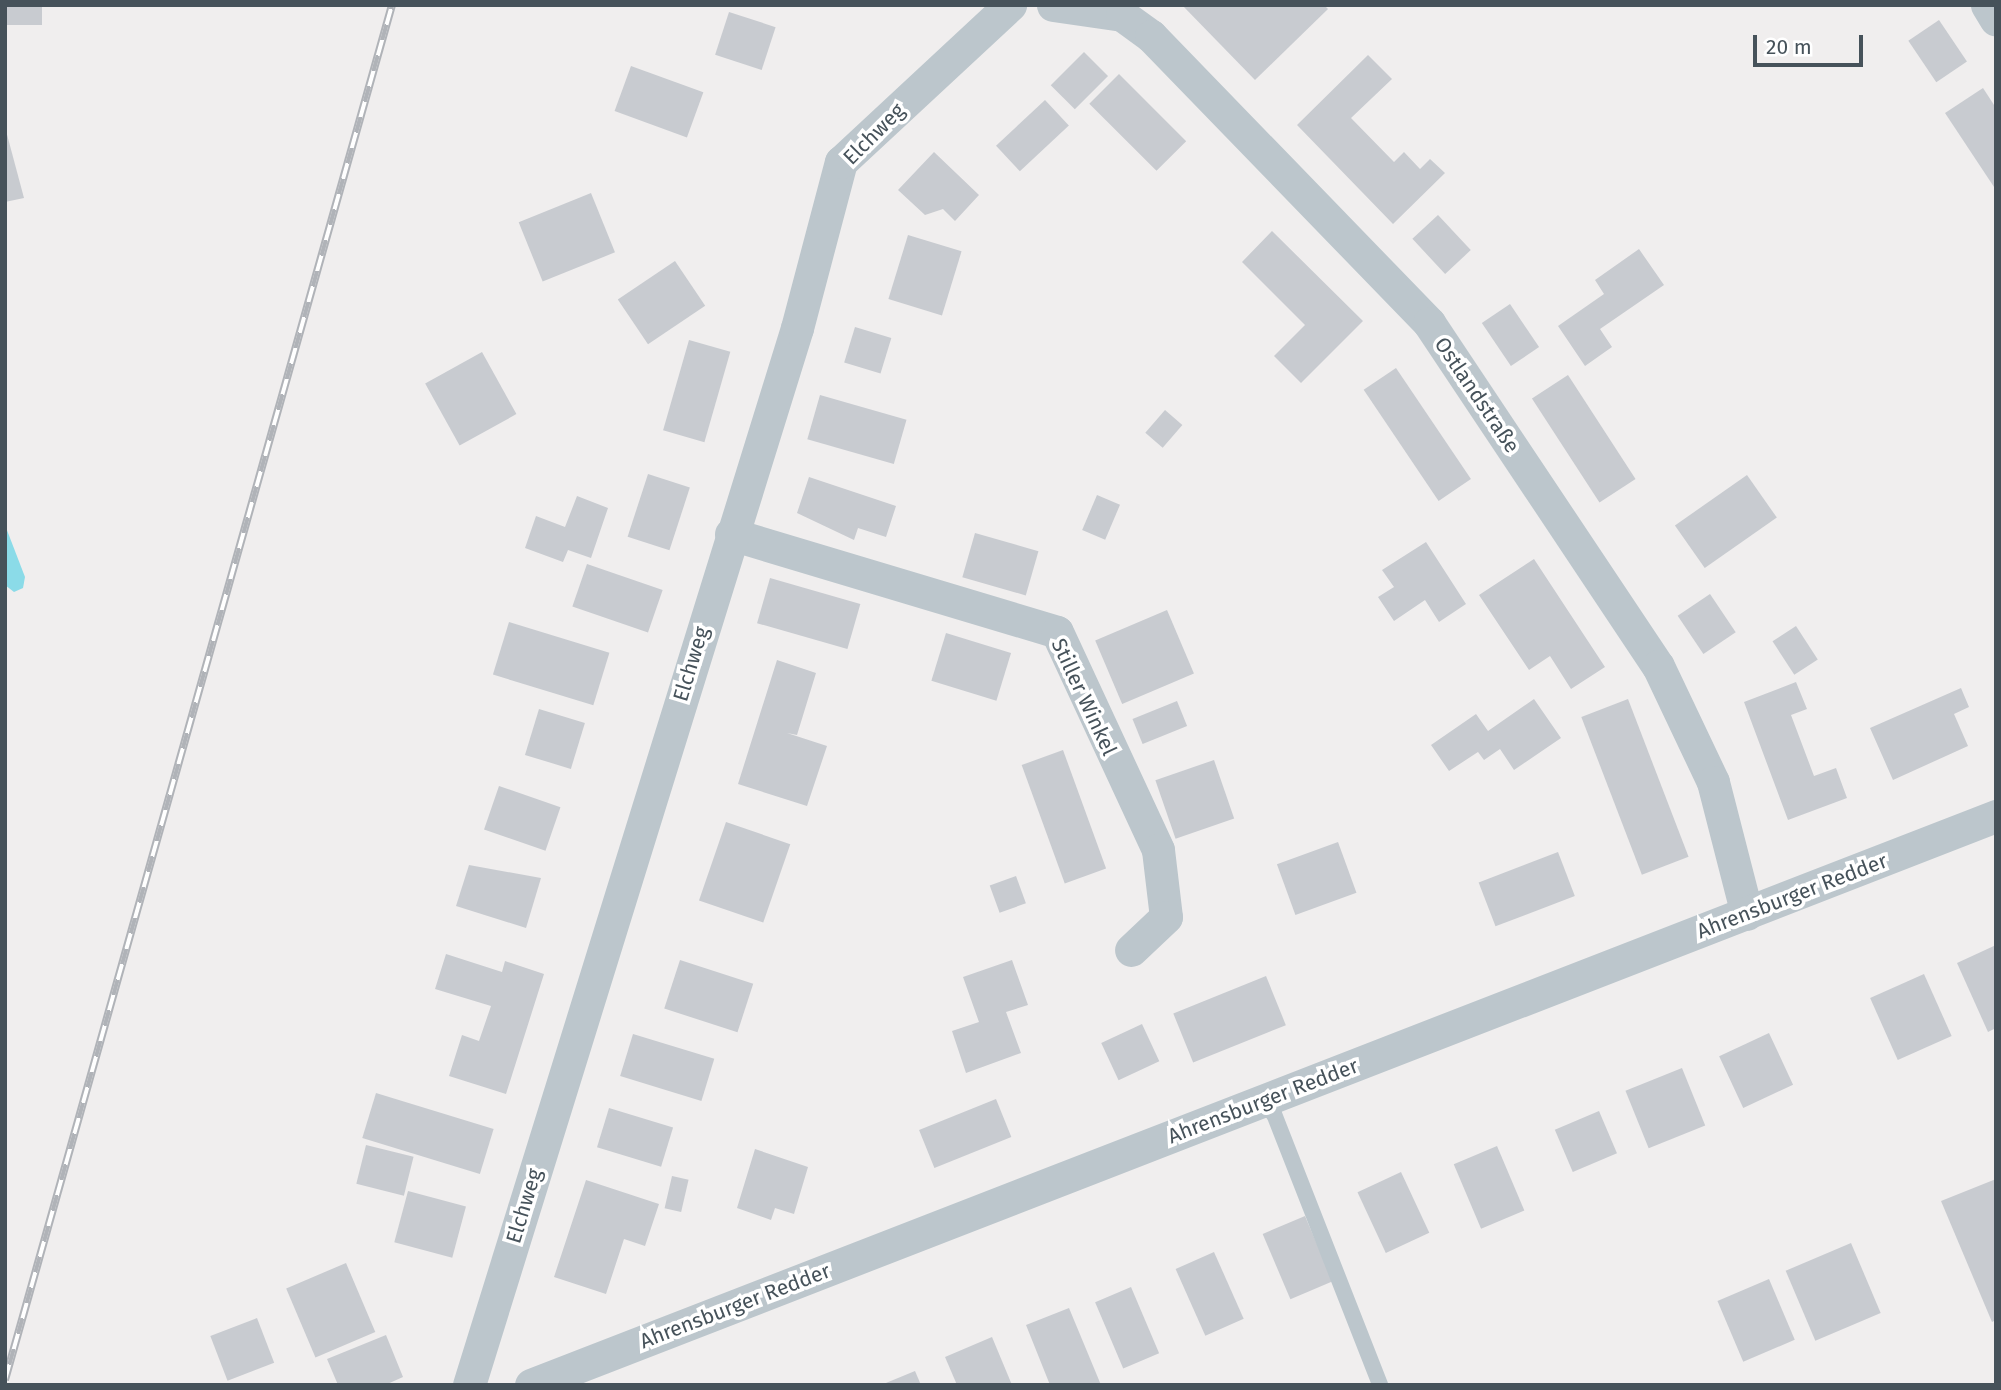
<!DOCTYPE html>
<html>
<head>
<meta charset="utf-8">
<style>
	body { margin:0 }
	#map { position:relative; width:2001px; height:1390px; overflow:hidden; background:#f0eeee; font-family:"Fira Sans",sans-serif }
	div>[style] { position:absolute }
	.water>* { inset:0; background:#8bdbe8 }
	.building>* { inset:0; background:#c8cbd0; transform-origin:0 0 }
	.service>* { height:16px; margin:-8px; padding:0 8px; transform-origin:8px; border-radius:8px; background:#bcc6cc }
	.minor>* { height:33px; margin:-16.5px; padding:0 16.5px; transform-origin:16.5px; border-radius:16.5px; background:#bcc6cc }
	.rail>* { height:8px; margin-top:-4px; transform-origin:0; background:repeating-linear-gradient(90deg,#fff 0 16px,#b0b3b8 0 32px); box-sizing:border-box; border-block:2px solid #b0b3b8 }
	span { translate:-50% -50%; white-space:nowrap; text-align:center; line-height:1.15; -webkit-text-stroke:7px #fff; paint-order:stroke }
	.street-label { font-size:21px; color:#46525a }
	.frame { position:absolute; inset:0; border:7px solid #46525a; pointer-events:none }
	.scale { position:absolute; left:1753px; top:35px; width:110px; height:32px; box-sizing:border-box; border:4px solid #46525a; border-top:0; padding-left:9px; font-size:21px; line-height:24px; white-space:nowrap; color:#46525a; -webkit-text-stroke:5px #fff; paint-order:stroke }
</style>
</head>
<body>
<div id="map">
	<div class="water">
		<div style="clip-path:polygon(5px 525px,25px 577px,23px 588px,14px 592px,5px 585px)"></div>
	</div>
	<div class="building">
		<div style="left:5px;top:5px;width:37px;height:20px"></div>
		<div style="clip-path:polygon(1182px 5px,1324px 5px,1328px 9px,1255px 80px)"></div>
		<div style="left:729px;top:12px;width:49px;height:45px;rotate:18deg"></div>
		<div style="left:1939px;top:20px;width:50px;height:37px;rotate:56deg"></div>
		<div style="left:1084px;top:52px;width:34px;height:47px;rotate:45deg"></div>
		<div style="clip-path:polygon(1368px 55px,1392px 79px,1351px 118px,1394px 162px,1404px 152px,1420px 169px,1430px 159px,1445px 173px,1393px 224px,1297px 125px)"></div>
		<div style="left:631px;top:66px;width:77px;height:48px;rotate:20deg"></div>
		<div style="left:1119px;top:74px;width:95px;height:42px;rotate:45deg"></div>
		<div style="clip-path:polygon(1983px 88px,1996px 108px,1996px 190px,1945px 113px)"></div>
		<div style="left:1045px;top:100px;width:35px;height:67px;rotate:47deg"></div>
		<div style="clip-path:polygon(5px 127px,24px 198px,5px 202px)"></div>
		<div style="clip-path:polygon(934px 152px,979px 195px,955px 221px,943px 209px,925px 215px,898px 190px)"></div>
		<div style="left:591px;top:193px;width:64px;height:78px;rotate:68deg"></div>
		<div style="left:1438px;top:215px;width:48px;height:35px;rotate:47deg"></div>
		<div style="clip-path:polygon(1272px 231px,1363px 321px,1301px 383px,1274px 356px,1305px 325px,1242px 262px)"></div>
		<div style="left:908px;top:235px;width:56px;height:67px;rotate:17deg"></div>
		<div style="clip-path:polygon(1639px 249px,1664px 285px,1600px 329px,1612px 347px,1585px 366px,1558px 326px,1604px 294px,1595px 280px)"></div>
		<div style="left:675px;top:261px;width:54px;height:69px;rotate:56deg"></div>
		<div style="left:1510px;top:304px;width:52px;height:34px;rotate:56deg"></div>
		<div style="left:855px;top:327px;width:38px;height:37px;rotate:17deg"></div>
		<div style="left:689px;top:340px;width:43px;height:94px;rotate:16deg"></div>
		<div style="left:482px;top:352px;width:71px;height:65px;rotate:61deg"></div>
		<div style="left:1396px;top:368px;width:134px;height:39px;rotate:56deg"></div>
		<div style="left:1568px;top:375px;width:124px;height:43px;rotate:57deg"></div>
		<div style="left:820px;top:395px;width:90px;height:46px;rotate:16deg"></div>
		<div style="left:1165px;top:410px;width:23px;height:30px;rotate:41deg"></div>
		<div style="left:648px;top:474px;width:44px;height:66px;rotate:18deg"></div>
		<div style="left:1747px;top:475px;width:52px;height:88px;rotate:55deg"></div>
		<div style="clip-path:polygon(809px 477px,896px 506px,886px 537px,858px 528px,854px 540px,797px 513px)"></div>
		<div style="left:1097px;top:495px;width:25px;height:38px;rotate:23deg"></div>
		<div style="clip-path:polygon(577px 496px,608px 508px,591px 558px,568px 550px,563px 562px,525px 548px,536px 516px,565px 527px)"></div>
		<div style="left:975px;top:533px;width:66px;height:46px;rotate:16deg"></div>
		<div style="clip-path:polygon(1426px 542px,1466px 604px,1439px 622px,1425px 600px,1394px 621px,1378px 597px,1394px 587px,1382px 570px)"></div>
		<div style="clip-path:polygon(1534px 559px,1605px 667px,1571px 689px,1550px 656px,1529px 670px,1479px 595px)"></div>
		<div style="left:587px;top:564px;width:80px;height:45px;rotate:19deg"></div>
		<div style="left:770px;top:578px;width:94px;height:47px;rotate:16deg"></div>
		<div style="left:1710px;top:594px;width:46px;height:39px;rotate:56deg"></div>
		<div style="left:1167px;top:610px;width:69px;height:78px;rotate:67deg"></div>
		<div style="left:509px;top:622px;width:105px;height:55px;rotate:17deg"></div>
		<div style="left:1796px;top:626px;width:40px;height:28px;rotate:57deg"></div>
		<div style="left:946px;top:633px;width:68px;height:50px;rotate:17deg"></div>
		<div style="clip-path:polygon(777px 660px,816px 673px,797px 735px,787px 733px,827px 746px,807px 806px,738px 784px)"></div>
		<div style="clip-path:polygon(1796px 682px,1807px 709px,1791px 715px,1814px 776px,1836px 768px,1847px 798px,1788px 820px,1744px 702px)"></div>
		<div style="clip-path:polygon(1961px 688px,1969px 707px,1954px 714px,1968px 746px,1893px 780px,1870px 728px)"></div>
		<div style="clip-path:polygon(1534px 699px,1561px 738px,1514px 770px,1500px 749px,1484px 760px,1478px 752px,1449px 771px,1431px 745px,1476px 714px,1488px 731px)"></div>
		<div style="left:1628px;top:699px;width:169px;height:50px;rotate:69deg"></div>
		<div style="left:1177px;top:701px;width:27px;height:48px;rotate:68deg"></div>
		<div style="left:539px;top:709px;width:48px;height:48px;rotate:17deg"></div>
		<div style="left:1063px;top:750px;width:126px;height:44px;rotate:70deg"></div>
		<div style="left:1214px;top:760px;width:62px;height:62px;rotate:71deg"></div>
		<div style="left:499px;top:786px;width:65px;height:46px;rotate:19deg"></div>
		<div style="left:726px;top:822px;width:68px;height:83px;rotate:19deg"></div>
		<div style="left:1338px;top:842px;width:54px;height:65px;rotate:70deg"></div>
		<div style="left:1558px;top:852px;width:47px;height:85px;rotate:69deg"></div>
		<div style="clip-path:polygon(469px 865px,541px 878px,526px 928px,456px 906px)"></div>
		<div style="left:1016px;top:876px;width:29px;height:28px;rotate:70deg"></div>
		<div style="clip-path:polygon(1996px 945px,1996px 1028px,1988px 1032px,1957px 963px)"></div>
		<div style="clip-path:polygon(446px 954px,502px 972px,505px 961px,544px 974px,506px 1094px,449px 1076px,462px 1035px,479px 1041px,491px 1006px,435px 989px)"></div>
		<div style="left:680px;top:960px;width:77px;height:51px;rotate:18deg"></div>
		<div style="clip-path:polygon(1012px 960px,1028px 1005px,1006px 1012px,1021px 1053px,966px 1073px,952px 1031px,979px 1022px,963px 977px)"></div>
		<div style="left:1924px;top:974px;width:68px;height:59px;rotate:66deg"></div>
		<div style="left:1266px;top:976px;width:53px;height:100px;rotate:68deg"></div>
		<div style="left:1142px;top:1024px;width:41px;height:45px;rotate:65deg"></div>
		<div style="left:1769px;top:1033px;width:57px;height:55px;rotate:65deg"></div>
		<div style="left:633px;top:1034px;width:85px;height:44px;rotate:17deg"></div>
		<div style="left:1682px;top:1068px;width:62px;height:61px;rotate:68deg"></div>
		<div style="left:376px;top:1093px;width:123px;height:47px;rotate:17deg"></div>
		<div style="left:996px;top:1099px;width:41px;height:83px;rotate:68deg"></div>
		<div style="left:609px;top:1108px;width:67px;height:41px;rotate:17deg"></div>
		<div style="left:1599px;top:1111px;width:46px;height:48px;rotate:67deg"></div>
		<div style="left:366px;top:1145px;width:49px;height:40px;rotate:14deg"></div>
		<div style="left:1497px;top:1146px;width:70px;height:47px;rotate:67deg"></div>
		<div style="clip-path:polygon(755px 1149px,808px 1167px,794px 1214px,775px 1208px,771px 1220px,737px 1208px)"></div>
		<div style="left:1401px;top:1172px;width:67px;height:48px;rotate:65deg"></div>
		<div style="left:672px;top:1176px;width:17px;height:33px;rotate:13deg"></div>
		<div style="clip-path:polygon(1996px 1179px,1996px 1320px,1992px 1322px,1941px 1201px)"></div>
		<div style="clip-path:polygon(586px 1180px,659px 1204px,645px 1246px,624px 1239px,606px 1294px,554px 1277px)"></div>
		<div style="left:408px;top:1191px;width:60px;height:53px;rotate:15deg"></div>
		<div style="left:1305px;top:1216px;width:71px;height:46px;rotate:67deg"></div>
		<div style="left:1851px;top:1243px;width:76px;height:71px;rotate:67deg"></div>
		<div style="left:1214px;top:1252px;width:73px;height:42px;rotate:66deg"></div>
		<div style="left:346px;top:1263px;width:75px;height:65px;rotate:67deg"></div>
		<div style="left:1769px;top:1279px;width:66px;height:56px;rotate:67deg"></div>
		<div style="left:1131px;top:1287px;width:72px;height:39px;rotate:67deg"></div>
		<div style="clip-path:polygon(1069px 1308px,1101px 1385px,1050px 1385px,1026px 1325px)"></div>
		<div style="left:257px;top:1318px;width:48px;height:50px;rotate:69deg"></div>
		<div style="clip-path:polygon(386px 1335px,403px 1377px,385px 1385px,338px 1385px,327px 1359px)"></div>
		<div style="clip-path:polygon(992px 1337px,1012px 1385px,957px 1385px,945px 1357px)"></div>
		<div style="clip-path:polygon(915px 1371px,921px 1385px,881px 1385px)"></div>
	</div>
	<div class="service">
		<div style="left:1261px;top:1102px;width:18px;rotate:43deg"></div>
		<div style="left:1274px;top:1114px;width:291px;rotate:68.6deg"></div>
	</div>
	<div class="minor">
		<div style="left:1053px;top:5px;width:70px;rotate:8.2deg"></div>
		<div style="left:1122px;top:15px;width:36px;rotate:36deg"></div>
		<div style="left:1151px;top:36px;width:400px;rotate:45.9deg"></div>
		<div style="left:1429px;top:323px;width:412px;rotate:56.3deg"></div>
		<div style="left:1658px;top:666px;width:128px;rotate:64.6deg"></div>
		<div style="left:1713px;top:782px;width:136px;rotate:75.6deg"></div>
		<div style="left:1987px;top:5px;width:17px;rotate:59deg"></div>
		<div style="left:731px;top:534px;width:340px;rotate:16.7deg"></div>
		<div style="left:1057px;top:632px;width:240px;rotate:65.1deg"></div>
		<div style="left:1158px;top:850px;width:67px;rotate:83.2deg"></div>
		<div style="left:1166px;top:917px;width:48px;rotate:136.7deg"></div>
		<div style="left:469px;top:1385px;width:1107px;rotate:-72.76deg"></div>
		<div style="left:797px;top:328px;width:172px;rotate:-75.2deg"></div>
		<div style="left:841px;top:162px;width:231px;rotate:-42.9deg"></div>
		<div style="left:531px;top:1385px;width:1572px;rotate:-21.23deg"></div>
	</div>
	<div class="rail">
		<div style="left:5px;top:1380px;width:1428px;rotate:-74.28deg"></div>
	</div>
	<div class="street-label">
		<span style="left:874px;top:134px;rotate:-45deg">Elchweg</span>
		<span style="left:1477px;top:395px;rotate:56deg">Ostlandstraße</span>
		<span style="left:691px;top:664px;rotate:-73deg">Elchweg</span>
		<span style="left:1084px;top:697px;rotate:65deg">Stiller Winkel</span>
		<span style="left:1792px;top:896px;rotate:-21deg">Ahrensburger Redder</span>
		<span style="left:1263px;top:1101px;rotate:-21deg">Ahrensburger Redder</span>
		<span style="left:524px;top:1206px;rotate:-73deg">Elchweg</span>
		<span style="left:735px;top:1306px;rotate:-21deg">Ahrensburger Redder</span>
	</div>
	<div class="frame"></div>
	<div class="scale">20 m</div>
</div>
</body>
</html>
